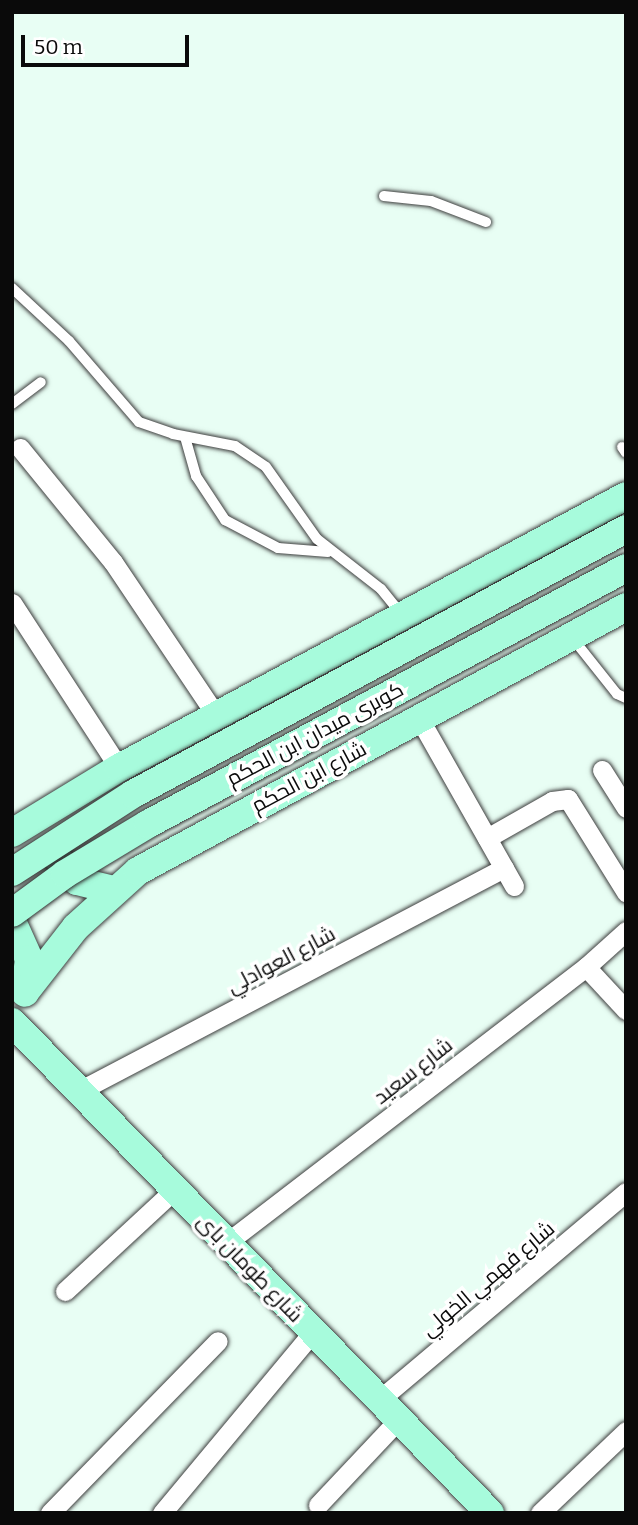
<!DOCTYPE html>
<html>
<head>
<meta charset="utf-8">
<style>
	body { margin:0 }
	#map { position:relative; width:638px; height:1525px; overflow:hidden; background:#e8fef4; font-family:Bitter,Cairo,serif }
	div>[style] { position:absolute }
	.roads { filter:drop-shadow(0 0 2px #3d3d3d) drop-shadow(0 0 2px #3d3d3d) }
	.lane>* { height:10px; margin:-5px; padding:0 5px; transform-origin:5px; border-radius:5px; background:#fff }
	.street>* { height:19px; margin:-9.5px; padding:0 9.5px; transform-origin:9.5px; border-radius:9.5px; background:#fff }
	.secondary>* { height:28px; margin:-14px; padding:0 14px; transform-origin:14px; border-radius:14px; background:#a7fbdc }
	.bridges { filter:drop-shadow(0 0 2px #2c2c2c) drop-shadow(0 0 2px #2c2c2c) }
	.secondary-bridge>* { height:28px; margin:-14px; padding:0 14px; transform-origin:14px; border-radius:14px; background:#a7fbdc }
	span { translate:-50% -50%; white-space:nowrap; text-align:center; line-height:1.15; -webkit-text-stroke:7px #fff; paint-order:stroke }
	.street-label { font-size:21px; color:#0a0a0a }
	.frame { position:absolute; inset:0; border:14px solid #0a0a0a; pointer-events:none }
	.scale { position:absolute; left:21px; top:35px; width:168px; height:32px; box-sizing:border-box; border:4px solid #0a0a0a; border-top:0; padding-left:9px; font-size:21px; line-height:24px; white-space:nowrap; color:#0a0a0a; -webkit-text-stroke:5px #fff; paint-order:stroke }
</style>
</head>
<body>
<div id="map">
	<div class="roads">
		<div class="lane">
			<div style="left:384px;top:196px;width:47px;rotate:6.1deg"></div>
			<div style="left:431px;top:201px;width:59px;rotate:20.9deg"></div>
			<div style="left:12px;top:288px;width:78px;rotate:42.9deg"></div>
			<div style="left:69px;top:341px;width:107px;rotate:49.2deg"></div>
			<div style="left:139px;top:422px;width:36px;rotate:19deg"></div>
			<div style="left:173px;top:434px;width:63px;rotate:11deg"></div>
			<div style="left:235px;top:446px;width:37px;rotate:34deg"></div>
			<div style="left:266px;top:467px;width:88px;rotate:54.7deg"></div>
			<div style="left:317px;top:539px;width:81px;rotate:38deg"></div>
			<div style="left:381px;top:589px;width:32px;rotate:51deg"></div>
			<div style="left:12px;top:404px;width:36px;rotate:-37deg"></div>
			<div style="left:185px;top:437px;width:41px;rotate:74.2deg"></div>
			<div style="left:196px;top:476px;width:53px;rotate:56.6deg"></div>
			<div style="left:225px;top:520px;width:60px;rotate:27.8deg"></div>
			<div style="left:278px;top:548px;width:50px;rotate:4.6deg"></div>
			<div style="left:622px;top:447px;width:7px;rotate:56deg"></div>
			<div style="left:574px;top:640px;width:69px;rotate:51.5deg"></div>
			<div style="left:617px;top:694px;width:10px;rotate:24deg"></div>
		</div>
		<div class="street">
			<div style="left:20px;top:448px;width:147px;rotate:50.8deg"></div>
			<div style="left:113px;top:562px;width:187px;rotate:56.1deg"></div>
			<div style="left:12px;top:603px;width:197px;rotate:57deg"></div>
			<div style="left:419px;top:718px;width:193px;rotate:60.5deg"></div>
			<div style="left:602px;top:770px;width:45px;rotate:57.7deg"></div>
			<div style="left:487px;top:838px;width:75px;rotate:-29.6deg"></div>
			<div style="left:552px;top:801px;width:16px;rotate:-7deg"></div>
			<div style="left:568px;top:799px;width:110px;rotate:58.1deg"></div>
			<div style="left:586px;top:967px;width:59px;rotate:47.1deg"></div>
			<div style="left:79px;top:1091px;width:480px;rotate:-27.7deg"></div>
			<div style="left:225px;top:1244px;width:455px;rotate:-37.5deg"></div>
			<div style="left:586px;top:967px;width:54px;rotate:-42deg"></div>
			<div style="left:65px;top:1291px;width:149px;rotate:-42.8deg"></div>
			<div style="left:379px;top:1400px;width:323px;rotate:-40.1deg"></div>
			<div style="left:318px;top:1505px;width:117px;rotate:-46.7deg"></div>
			<div style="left:50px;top:1513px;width:240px;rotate:-45.7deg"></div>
			<div style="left:162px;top:1513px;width:234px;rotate:-50.2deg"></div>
			<div style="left:540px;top:1513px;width:119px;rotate:-43.6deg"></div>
		</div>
		<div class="secondary">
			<div style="left:12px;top:833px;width:125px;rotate:-31.3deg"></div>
			<div style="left:119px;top:768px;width:575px;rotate:-28.21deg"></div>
			<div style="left:55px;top:855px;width:34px;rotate:50deg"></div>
			<div style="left:77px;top:881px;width:37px;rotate:14deg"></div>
			<div style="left:12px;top:921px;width:42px;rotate:65.9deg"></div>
			<div style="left:29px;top:959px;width:34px;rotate:97deg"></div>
			<div style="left:26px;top:991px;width:81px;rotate:-52deg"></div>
			<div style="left:76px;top:927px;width:84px;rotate:-42.1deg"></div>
			<div style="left:138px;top:871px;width:555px;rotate:-28.41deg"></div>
			<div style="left:12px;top:1022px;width:685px;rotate:45.77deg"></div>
		</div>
	</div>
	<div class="bridges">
		<div class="secondary-bridge">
			<div style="left:12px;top:872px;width:144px;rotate:-32.8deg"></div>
			<div style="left:133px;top:794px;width:560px;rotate:-28.26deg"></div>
			<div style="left:12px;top:913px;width:66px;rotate:-36.3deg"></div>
			<div style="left:65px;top:874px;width:97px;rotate:-31.1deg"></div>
			<div style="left:148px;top:824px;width:542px;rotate:-28.17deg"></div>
		</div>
	</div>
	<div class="street-label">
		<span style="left:315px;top:734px;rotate:-28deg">كوبرى ميدان ابن الحكم</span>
		<span style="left:309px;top:777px;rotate:-28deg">شارع ابن الحكم</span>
		<span style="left:281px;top:960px;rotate:-28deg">شارع العوادلي</span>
		<span style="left:413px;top:1071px;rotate:-38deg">شارع سعيد</span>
		<span style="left:250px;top:1268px;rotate:46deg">شارع طومان باى</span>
		<span style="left:488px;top:1279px;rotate:-40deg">شارع فهمي الخولي</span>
	</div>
	<div class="frame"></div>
	<div class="scale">50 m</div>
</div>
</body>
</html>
